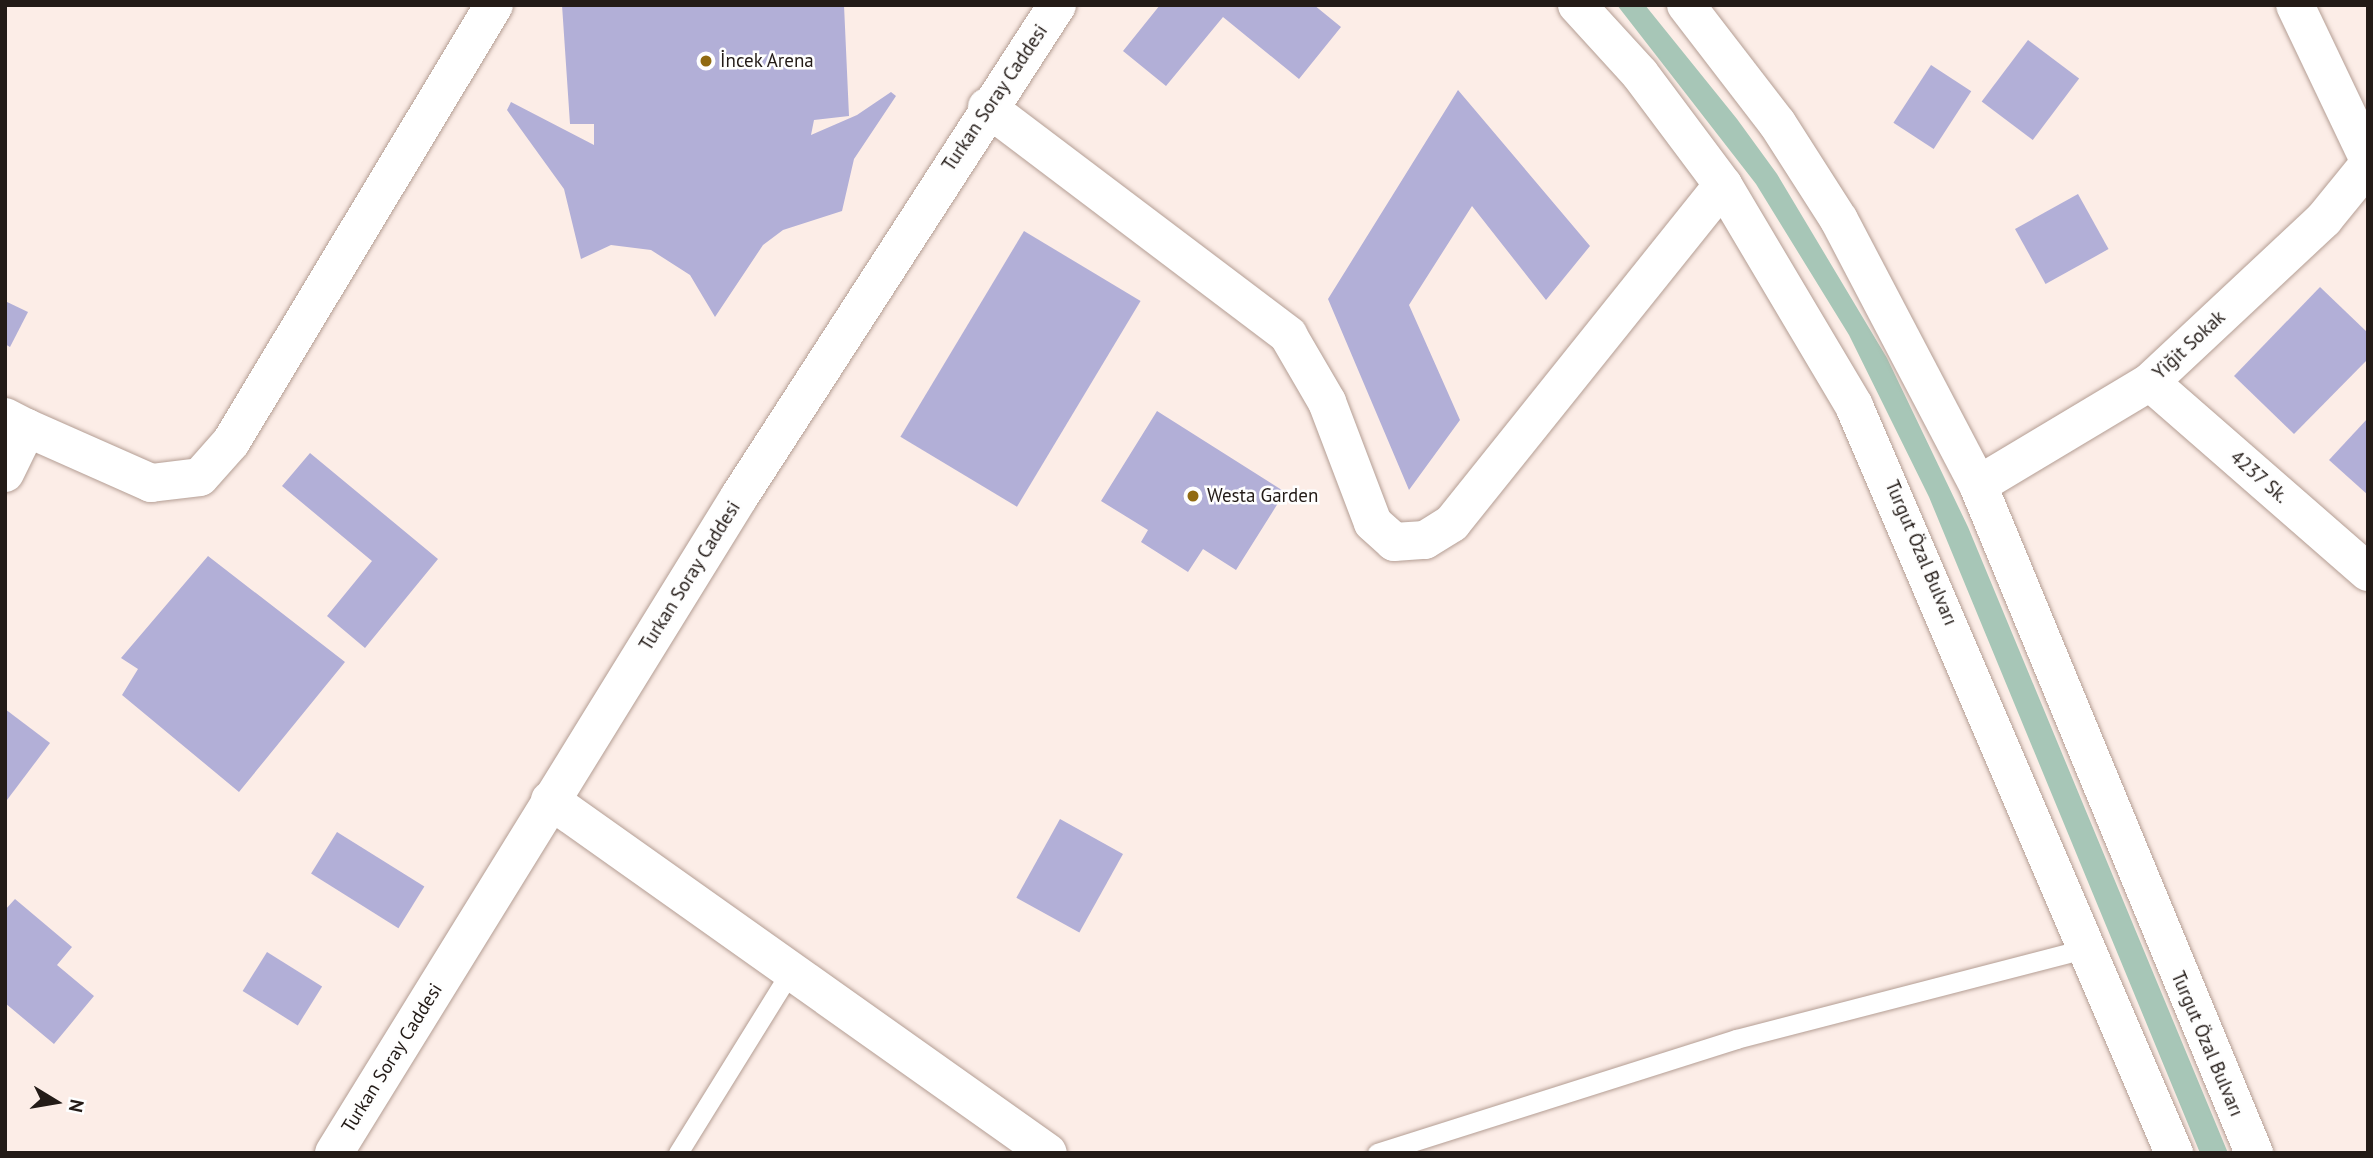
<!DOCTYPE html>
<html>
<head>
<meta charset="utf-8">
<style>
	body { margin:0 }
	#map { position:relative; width:2373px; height:1158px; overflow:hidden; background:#fcede7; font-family:"PT Sans",sans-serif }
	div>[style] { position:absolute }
	.green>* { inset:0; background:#a7c6b7 }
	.building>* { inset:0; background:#b2afd7; transform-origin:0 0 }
	.roads { filter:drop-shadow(0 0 2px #b49e94) drop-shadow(0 0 2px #b49e94) }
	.service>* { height:19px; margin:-9.5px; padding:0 9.5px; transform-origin:9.5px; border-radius:9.5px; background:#fff }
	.minor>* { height:38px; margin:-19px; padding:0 19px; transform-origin:19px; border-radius:19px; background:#fff }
	.tertiary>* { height:38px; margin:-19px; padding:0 19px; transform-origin:19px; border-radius:19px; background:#fff }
	.primary>* { height:38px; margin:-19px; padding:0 19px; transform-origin:19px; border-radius:19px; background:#fff }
	.dots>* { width:19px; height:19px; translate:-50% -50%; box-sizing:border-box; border:4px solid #fefefe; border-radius:50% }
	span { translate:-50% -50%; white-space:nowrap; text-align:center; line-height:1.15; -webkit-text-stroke:5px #fefefe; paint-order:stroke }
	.poi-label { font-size:19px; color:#231b17 }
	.left { translate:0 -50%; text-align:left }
	.street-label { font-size:19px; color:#231b17 }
	.frame { position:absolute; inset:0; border:7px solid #231b17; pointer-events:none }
	.north { position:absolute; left:21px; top:1067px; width:70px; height:70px; -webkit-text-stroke:5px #fefefe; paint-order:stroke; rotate:101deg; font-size:19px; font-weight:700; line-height:28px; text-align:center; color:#231b17 }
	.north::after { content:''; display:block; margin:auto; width:24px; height:32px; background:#231b17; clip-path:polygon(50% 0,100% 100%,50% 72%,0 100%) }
</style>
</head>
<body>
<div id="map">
	<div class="green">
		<div style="clip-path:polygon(1617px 5px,1645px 5px,1737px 119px,1777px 174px,1887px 358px,1968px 527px,2228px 1153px,2200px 1153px,1929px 497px,1849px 335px,1756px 184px)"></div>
	</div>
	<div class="building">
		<div style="clip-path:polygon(562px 5px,844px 5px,849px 116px,814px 120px,811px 135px,857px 115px,891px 92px,896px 96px,854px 159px,842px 211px,783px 230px,763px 245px,715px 317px,690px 275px,651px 250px,611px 245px,581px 259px,564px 189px,507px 110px,511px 102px,594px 145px,594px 124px,570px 124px)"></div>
		<div style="clip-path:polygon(1160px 5px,1314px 5px,1341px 27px,1299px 79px,1223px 17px,1166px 86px,1123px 51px)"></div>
		<div style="left:2028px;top:40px;width:64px;height:77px;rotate:37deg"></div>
		<div style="left:1931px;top:65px;width:48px;height:69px;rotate:33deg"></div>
		<div style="clip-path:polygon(1458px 90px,1590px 246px,1546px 300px,1472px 206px,1409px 305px,1460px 420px,1409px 490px,1328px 299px)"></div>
		<div style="left:2078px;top:194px;width:63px;height:72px;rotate:61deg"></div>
		<div style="left:1024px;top:231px;width:136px;height:240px;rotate:31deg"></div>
		<div style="clip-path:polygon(2320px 287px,2368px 333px,2368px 359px,2294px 434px,2234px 376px)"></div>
		<div style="clip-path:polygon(5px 301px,28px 312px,10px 347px,5px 344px)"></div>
		<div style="clip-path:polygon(1157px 411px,1285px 492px,1236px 570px,1203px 549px,1188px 572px,1141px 542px,1148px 530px,1101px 501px)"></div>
		<div style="clip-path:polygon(2368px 418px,2368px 495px,2329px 460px)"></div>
		<div style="clip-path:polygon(310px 453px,438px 559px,365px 648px,327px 616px,372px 561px,282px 486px)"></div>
		<div style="clip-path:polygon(208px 556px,345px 662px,239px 792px,122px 695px,138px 669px,121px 658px)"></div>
		<div style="clip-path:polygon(5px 709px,50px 743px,7px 800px,5px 798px)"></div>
		<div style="left:1060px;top:819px;width:72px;height:90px;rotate:29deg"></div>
		<div style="left:337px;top:832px;width:103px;height:49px;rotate:32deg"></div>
		<div style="clip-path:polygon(15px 899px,72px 947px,57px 965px,94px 996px,54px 1044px,5px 1003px,5px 910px)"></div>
		<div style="left:267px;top:952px;width:65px;height:46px;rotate:32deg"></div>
	</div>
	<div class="roads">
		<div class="service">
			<div style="left:678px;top:1153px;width:214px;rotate:-58.2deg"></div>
			<div style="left:1377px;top:1153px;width:377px;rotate:-17.6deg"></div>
			<div style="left:1736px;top:1039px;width:360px;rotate:-14.5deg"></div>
		</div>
		<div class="minor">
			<div style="left:2295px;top:5px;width:170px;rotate:64.5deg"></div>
			<div style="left:987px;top:107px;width:378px;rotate:37.1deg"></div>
			<div style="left:1288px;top:335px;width:78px;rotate:59.8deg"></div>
			<div style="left:1327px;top:402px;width:129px;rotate:69.2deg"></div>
			<div style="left:1373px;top:523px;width:28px;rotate:42deg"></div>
			<div style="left:1394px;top:542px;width:31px;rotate:-4deg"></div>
			<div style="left:1425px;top:540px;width:32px;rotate:-32deg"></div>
			<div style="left:1452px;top:523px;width:433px;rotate:-51.3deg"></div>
			<div style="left:2150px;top:382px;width:289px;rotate:41.1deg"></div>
			<div style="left:5px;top:417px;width:25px;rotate:27deg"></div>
			<div style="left:27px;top:428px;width:50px;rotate:116.1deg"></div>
			<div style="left:27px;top:428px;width:136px;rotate:23.9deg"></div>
			<div style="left:151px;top:483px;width:49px;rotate:-7deg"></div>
			<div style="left:200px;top:477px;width:47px;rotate:-48.5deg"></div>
			<div style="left:231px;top:442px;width:510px;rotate:-58.96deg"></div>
			<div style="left:1978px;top:485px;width:200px;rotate:-30.9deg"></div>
			<div style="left:2150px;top:382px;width:238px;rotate:-43.1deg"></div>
			<div style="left:2324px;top:219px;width:70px;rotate:-50.8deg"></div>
			<div style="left:550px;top:800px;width:610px;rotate:35.33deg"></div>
		</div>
		<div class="tertiary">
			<div style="left:334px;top:1153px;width:771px;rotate:-58.31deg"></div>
			<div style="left:739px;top:497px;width:586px;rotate:-57.12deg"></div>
		</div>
		<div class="primary">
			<div style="left:1577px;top:5px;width:93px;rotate:47.6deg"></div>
			<div style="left:1640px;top:74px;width:139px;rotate:53.2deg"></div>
			<div style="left:1723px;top:185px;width:257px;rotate:59.3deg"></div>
			<div style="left:1854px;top:406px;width:813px;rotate:66.81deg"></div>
			<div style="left:1686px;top:5px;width:149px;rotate:52.4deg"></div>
			<div style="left:1777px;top:123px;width:115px;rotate:57.4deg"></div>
			<div style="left:1839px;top:220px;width:299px;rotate:62.3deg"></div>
			<div style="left:1978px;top:485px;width:723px;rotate:67.55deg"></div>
		</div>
	</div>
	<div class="dots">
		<div style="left:706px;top:61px;background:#916a11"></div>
		<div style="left:1193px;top:496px;background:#916a11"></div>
	</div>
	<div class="poi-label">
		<span class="left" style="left:720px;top:61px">İncek Arena</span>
		<span class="left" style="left:1207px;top:496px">Westa Garden</span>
	</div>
	<div class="street-label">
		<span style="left:995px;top:98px;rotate:-56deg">Turkan Soray Caddesi</span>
		<span style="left:2189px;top:345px;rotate:-43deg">Yiğit Sokak</span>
		<span style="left:2259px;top:477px;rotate:41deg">4237 Sk.</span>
		<span style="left:1921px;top:553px;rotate:67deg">Turgut Özal Bulvarı</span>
		<span style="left:690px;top:576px;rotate:-58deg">Turkan Soray Caddesi</span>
		<span style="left:2207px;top:1044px;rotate:67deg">Turgut Özal Bulvarı</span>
		<span style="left:392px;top:1058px;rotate:-58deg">Turkan Soray Caddesi</span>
	</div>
	<div class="frame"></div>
	<div class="north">N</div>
</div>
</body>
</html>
